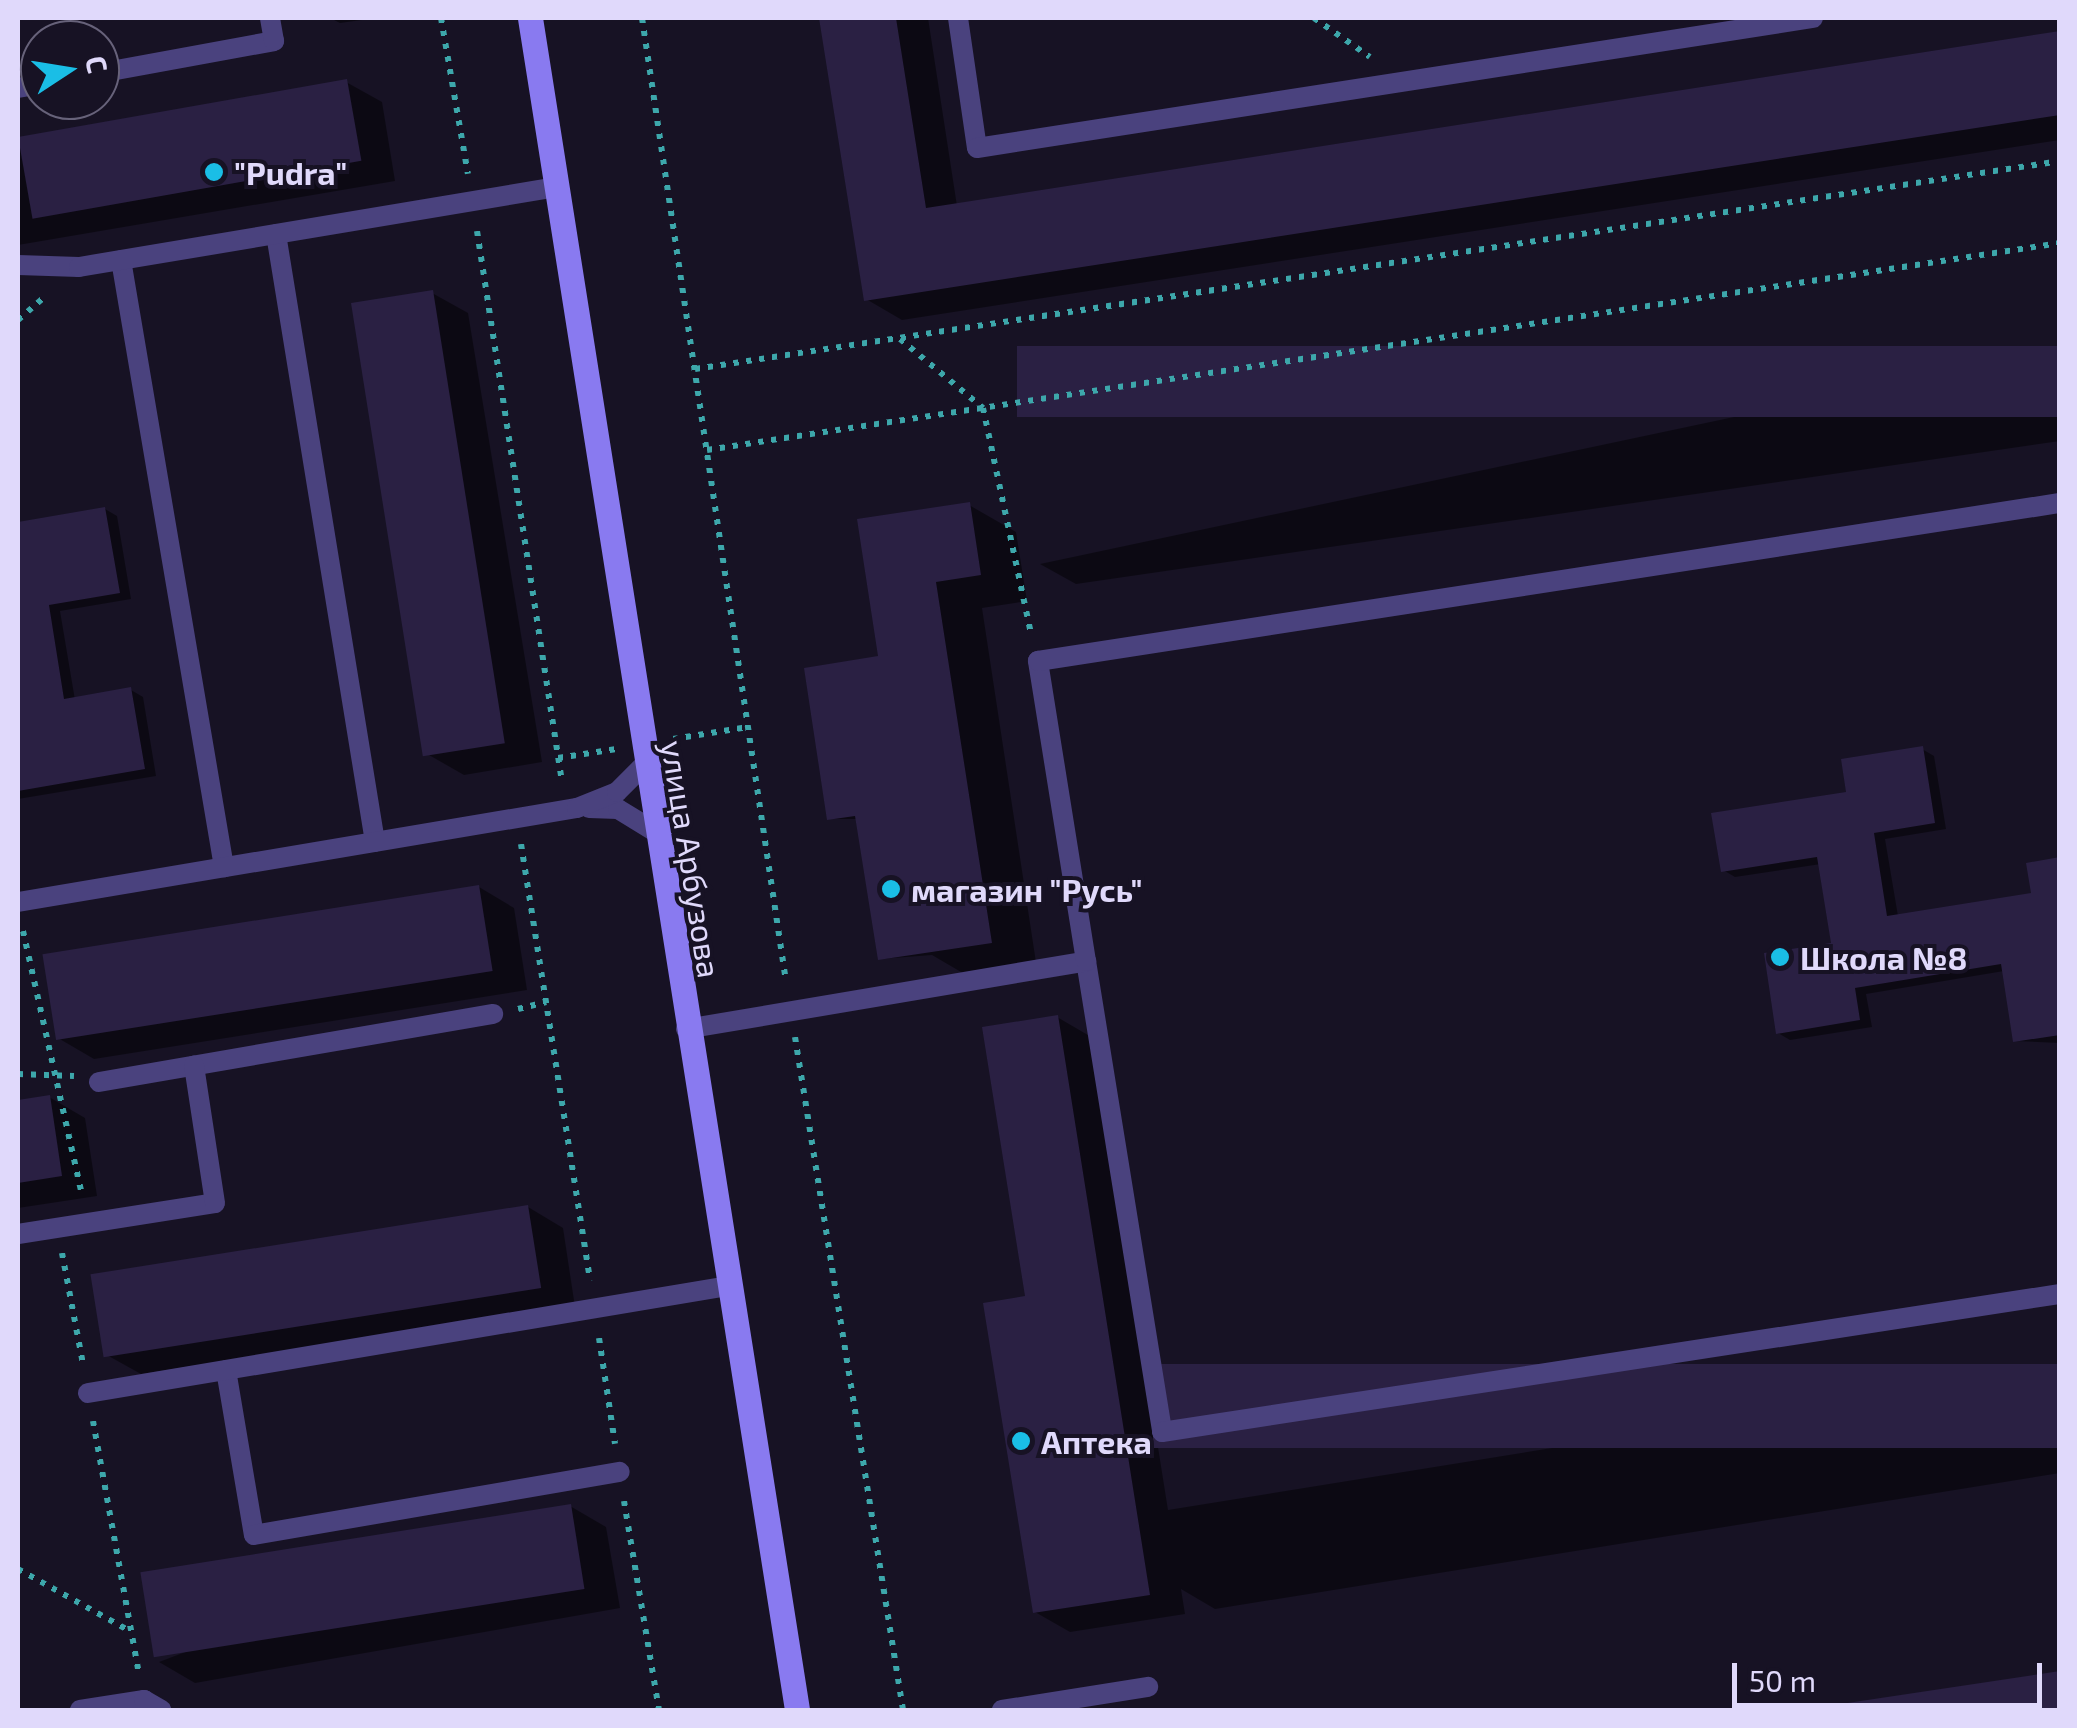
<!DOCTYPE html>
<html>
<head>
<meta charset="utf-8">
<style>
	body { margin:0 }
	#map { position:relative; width:2077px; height:1728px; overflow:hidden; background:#171224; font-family:"Exo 2",sans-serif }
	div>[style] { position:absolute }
	.shadow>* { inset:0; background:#0007 }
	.building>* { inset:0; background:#2a2043; transform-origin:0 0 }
	.path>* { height:6px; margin-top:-3px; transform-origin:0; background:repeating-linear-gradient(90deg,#3da7ab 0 5px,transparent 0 13px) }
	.lane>* { height:20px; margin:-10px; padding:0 10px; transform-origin:10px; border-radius:10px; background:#4a427e }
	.secondary>* { height:25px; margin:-12.5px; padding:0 12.5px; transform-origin:12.5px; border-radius:12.5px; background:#897af0 }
	.dots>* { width:28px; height:28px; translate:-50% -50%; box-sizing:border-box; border:5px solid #171224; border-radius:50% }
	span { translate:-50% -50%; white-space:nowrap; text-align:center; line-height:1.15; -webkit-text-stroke:8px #171224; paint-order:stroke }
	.poi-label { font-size:32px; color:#e0d9fb; font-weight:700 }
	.left { translate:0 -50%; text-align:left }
	.street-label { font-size:32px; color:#e0d9fb }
	.frame { position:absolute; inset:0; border:20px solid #e0d9fb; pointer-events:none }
	.north { position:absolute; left:20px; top:20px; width:100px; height:100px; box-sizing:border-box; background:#171224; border:2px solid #67627a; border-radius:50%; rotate:78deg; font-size:28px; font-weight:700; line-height:40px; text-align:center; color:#e0d9fb }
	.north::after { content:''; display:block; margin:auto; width:35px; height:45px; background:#1abee6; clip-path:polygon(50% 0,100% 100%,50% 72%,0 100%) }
	.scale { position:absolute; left:1732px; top:1663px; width:310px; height:45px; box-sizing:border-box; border:5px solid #e0d9fb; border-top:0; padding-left:12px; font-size:30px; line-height:35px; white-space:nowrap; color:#e0d9fb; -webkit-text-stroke:8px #171224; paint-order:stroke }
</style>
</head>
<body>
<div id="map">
	<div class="shadow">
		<div style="clip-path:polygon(330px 18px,376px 18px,340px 23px)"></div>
		<div style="clip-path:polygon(822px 18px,928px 18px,957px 206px,2060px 34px,2060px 140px,902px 320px,866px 299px)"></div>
		<div style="clip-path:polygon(346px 82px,382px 102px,395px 181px,18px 245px,18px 138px)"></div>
		<div style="clip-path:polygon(432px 293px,468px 313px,542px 762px,464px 775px,429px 755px)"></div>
		<div style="clip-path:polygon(2060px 348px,2060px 441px,1076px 584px,1040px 564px)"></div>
		<div style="clip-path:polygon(969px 505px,1016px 532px,1027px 601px,982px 608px,1037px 969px,973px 979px,932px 955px,880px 959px,858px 819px,830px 819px,877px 659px)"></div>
		<div style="clip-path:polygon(105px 509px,117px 516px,131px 599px,60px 611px,75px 700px,131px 690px,143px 697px,156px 776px,18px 799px,18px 524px)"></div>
		<div style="clip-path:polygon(1922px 749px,1934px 756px,1946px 829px,1885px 839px,1898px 916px,2034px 895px,2060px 860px,2060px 1043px,2015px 1041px,2004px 971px,1866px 994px,1872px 1027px,1790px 1040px,1778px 1033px,1834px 945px,1821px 864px,1735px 877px,1723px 870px)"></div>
		<div style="clip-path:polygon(479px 887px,514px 908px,527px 990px,94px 1059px,58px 1038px)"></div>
		<div style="clip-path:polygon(1057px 1017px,1093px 1038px,1168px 1510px,2060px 1366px,2060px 1473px,1215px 1609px,1181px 1589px,1185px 1614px,1070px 1632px,1035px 1612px,1028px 1298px)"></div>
		<div style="clip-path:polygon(49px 1097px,85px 1118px,97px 1196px,18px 1208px,18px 1102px)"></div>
		<div style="clip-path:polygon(528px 1207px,563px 1228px,575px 1307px,141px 1374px,105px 1354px)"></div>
		<div style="clip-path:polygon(570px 1506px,606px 1527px,620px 1608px,195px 1683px,159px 1662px)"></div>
		<div style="clip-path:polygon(2060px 1674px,2060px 1710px,1816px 1710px)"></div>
	</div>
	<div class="building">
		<div style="clip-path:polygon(819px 18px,896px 18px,926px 208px,2060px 31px,2060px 115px,864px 301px)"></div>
		<div style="left:347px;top:79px;width:83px;height:334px;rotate:80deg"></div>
		<div style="left:433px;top:290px;width:459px;height:83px;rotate:81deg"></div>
		<div style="left:2060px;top:346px;width:71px;height:1043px;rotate:90deg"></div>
		<div style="clip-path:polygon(970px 502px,981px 575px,936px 582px,992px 943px,878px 960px,855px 816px,827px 820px,804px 668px,878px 656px,857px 519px)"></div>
		<div style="clip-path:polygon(105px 507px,120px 593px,49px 605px,64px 699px,131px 687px,145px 769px,18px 791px,18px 522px)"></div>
		<div style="clip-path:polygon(1923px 746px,1935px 823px,1874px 833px,1887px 916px,2031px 893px,2026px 863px,2060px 857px,2060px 1035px,2013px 1042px,2001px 964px,1855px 988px,1860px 1020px,1776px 1034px,1764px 953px,1831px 943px,1817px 857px,1721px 872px,1711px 813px,1846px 792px,1841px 759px)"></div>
		<div style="left:479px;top:885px;width:87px;height:442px;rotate:81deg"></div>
		<div style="clip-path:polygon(1058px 1015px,1150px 1595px,1033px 1613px,983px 1303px,1025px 1296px,982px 1027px)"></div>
		<div style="clip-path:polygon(50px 1095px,62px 1176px,18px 1183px,18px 1100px)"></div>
		<div style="left:528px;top:1205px;width:84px;height:443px;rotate:81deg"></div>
		<div style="left:2060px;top:1364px;width:84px;height:907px;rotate:90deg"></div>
		<div style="left:571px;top:1504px;width:86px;height:436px;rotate:81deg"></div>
		<div style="clip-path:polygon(2060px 1671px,2060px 1710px,1814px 1710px,1814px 1708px)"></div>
	</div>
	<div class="path">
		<div style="left:441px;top:18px;width:158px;rotate:80.2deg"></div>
		<div style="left:642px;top:18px;width:974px;rotate:81.5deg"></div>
		<div style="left:1314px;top:18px;width:68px;rotate:34.9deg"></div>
		<div style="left:477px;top:231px;width:558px;rotate:81.23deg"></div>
		<div style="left:18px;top:320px;width:38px;rotate:-41deg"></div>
		<div style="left:900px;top:339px;width:108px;rotate:39.7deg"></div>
		<div style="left:983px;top:408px;width:230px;rotate:78deg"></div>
		<div style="left:695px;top:369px;width:1381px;rotate:-8.66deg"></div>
		<div style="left:707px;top:450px;width:1369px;rotate:-8.7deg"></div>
		<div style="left:673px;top:739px;width:76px;rotate:-9.1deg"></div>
		<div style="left:558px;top:758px;width:59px;rotate:-8.8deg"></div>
		<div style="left:521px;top:844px;width:442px;rotate:81deg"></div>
		<div style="left:23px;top:931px;width:270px;rotate:77.4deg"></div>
		<div style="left:518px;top:1009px;width:29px;rotate:-14deg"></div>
		<div style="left:795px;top:1037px;width:682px;rotate:80.88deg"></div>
		<div style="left:18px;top:1074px;width:56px;rotate:2deg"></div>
		<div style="left:62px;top:1253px;width:113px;rotate:79.3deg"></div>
		<div style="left:599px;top:1338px;width:107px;rotate:81.4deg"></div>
		<div style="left:93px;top:1421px;width:257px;rotate:79.7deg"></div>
		<div style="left:624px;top:1501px;width:212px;rotate:80.5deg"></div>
		<div style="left:18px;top:1569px;width:128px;rotate:29deg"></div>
	</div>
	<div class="lane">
		<div style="left:958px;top:18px;width:131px;rotate:81.7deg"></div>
		<div style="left:977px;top:148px;width:846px;rotate:-8.84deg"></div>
		<div style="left:100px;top:73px;width:177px;rotate:-10.4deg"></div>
		<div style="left:274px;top:41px;width:23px;rotate:-100deg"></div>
		<div style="left:18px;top:88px;width:22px;rotate:-10deg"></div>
		<div style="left:276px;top:234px;width:616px;rotate:80.75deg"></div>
		<div style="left:121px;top:260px;width:616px;rotate:80.37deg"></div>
		<div style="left:18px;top:265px;width:61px;rotate:1.9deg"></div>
		<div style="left:79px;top:267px;width:485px;rotate:-9.5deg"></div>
		<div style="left:589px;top:808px;width:29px;rotate:2deg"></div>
		<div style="left:618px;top:809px;width:42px;rotate:31.4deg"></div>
		<div style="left:18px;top:902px;width:567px;rotate:-9.55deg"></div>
		<div style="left:577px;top:808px;width:43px;rotate:-21.8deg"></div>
		<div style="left:617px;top:792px;width:38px;rotate:-45deg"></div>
		<div style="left:1086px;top:961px;width:477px;rotate:80.8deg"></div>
		<div style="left:1162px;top:1432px;width:909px;rotate:-8.74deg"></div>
		<div style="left:686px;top:1029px;width:406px;rotate:-9.6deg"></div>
		<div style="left:1086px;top:961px;width:304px;rotate:-99.1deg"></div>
		<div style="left:1038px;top:661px;width:1034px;rotate:-8.79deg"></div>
		<div style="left:99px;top:1082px;width:400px;rotate:-9.8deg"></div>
		<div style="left:18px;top:1234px;width:199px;rotate:-8.9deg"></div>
		<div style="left:215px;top:1203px;width:139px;rotate:-98.7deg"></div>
		<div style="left:226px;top:1370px;width:167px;rotate:80.4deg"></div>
		<div style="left:254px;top:1535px;width:371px;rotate:-9.8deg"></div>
		<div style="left:88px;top:1393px;width:649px;rotate:-9.49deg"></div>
		<div style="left:80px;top:1710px;width:65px;rotate:-8.9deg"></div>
		<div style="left:144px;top:1700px;width:20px;rotate:30deg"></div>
		<div style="left:1002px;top:1710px;width:148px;rotate:-9deg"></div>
	</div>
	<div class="secondary">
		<div style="left:530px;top:18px;width:1713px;rotate:81.03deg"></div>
	</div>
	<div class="dots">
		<div style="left:214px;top:172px;background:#1abee6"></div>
		<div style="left:891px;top:889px;background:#1abee6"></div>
		<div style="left:1780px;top:957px;background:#1abee6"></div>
		<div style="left:1021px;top:1441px;background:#1abee6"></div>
	</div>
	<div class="poi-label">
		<span class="left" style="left:234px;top:172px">"Pudra"</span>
		<span class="left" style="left:911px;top:889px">магазин "Русь"</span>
		<span class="left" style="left:1800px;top:957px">Школа №8</span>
		<span class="left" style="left:1041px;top:1441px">Аптека</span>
	</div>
	<div class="street-label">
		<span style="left:692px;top:859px;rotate:81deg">улица Арбузова</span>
	</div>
	<div class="frame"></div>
	<div class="north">С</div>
	<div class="scale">50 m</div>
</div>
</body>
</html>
